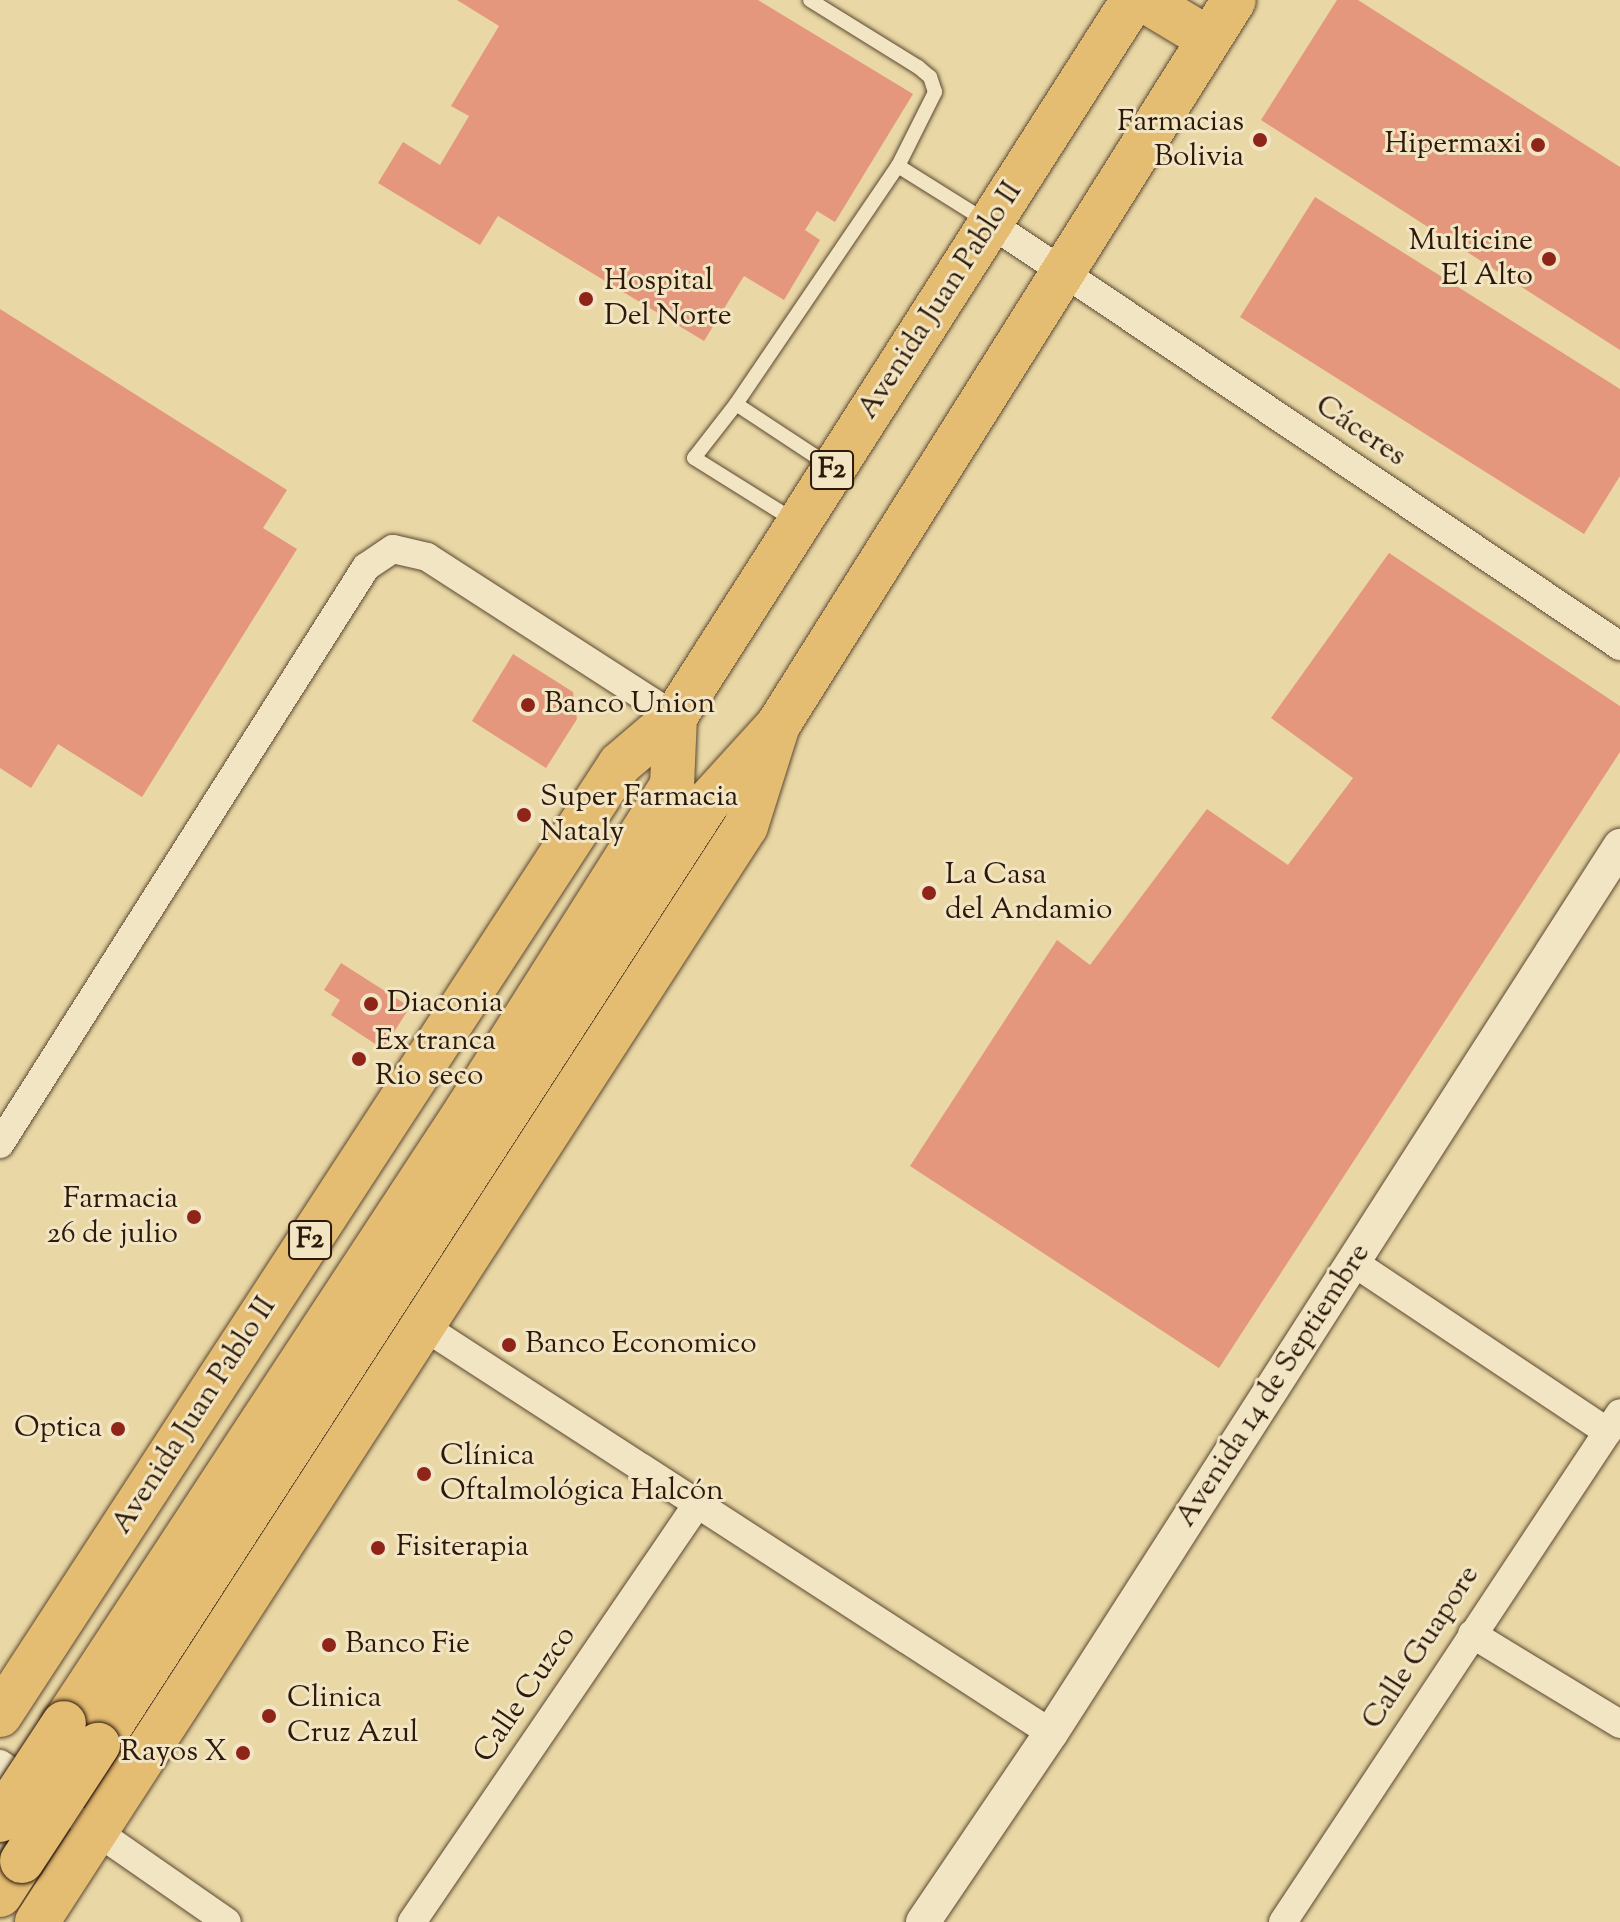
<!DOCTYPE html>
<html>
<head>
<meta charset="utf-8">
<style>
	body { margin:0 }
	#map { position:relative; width:1620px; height:1922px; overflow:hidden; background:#e9d7a5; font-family:"Sorts Mill Goudy",serif }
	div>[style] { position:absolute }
	.building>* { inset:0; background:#e4977c }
	.roads { filter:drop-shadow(0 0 2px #5c4831) drop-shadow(0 0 2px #5c4831) }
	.service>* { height:14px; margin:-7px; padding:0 7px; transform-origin:7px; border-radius:7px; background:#f1e5c4 }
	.minor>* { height:28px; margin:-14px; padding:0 14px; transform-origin:14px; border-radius:14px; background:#f1e5c4 }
	.tertiary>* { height:34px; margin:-17px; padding:0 17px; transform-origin:17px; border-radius:17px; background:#f1e5c4 }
	.primary>* { height:44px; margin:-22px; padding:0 22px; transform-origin:22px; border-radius:22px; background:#e4bc72 }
	.trunk>* { height:44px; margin:-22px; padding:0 22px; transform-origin:22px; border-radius:22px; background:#e4bc72 }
	.bridges { filter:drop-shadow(0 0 2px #2d180a) drop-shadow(0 0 2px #2d180a) }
	.trunk-bridge>* { height:44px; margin:-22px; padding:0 22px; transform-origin:22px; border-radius:22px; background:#e4bc72 }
	.dots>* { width:22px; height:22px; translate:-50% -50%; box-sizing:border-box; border:4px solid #f1e5c4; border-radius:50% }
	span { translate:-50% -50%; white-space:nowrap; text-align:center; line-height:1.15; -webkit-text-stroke:6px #f1e5c4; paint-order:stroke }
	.shield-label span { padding:2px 6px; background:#f1e5c4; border:2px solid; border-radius:6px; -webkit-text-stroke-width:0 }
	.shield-label { font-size:28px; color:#2d180a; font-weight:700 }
	.poi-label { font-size:30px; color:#2d180a }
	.right { translate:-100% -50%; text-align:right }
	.left { translate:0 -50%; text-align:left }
	.street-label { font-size:30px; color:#2d180a }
</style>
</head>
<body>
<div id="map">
	<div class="building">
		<div style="clip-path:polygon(457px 0,758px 0,913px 94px,835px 222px,817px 211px,805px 230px,820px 240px,784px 300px,744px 276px,704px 341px,498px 216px,480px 245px,378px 183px,403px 142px,440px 165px,469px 116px,451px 106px,499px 26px)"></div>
		<div style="clip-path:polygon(1337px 0,1358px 0,1620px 167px,1620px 350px,1261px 120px)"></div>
		<div style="clip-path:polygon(1315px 197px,1620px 389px,1620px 476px,1584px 534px,1240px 317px)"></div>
		<div style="clip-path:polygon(0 309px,287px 490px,263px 528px,297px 549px,142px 797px,58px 744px,31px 788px,0 768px)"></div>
		<div style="clip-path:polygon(1389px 553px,1620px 706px,1620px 752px,1219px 1368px,910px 1166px,1057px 940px,1090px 965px,1207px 809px,1288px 865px,1353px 778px,1271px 718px)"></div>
		<div style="clip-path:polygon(513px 654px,573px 692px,577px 719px,546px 768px,472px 721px)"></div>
		<div style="clip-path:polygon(341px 963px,410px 1007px,383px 1049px,331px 1015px,340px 1000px,324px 990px)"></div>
	</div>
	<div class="roads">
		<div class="service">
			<div style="left:898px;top:166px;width:104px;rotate:32deg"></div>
			<div style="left:736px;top:404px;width:113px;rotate:33.4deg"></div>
			<div style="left:795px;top:521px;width:119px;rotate:-148deg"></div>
			<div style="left:694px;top:458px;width:68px;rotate:-52.1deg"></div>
			<div style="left:736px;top:404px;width:288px;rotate:-55.8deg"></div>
			<div style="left:898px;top:166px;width:83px;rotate:-63.4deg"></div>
			<div style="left:935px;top:92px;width:16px;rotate:-108deg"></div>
			<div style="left:930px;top:77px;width:16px;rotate:-140deg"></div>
			<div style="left:918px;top:67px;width:127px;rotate:-148.2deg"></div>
		</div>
		<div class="minor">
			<div style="left:990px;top:223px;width:759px;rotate:33.88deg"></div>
			<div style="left:0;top:1144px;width:683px;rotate:-57.61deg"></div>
			<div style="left:366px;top:567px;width:32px;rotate:-34deg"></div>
			<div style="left:393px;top:549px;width:35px;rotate:13deg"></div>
			<div style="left:427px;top:557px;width:295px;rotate:32.8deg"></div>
			<div style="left:1353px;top:1262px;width:306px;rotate:33.7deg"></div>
			<div style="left:423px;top:1326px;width:748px;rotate:32.95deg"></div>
			<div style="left:1472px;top:1634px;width:173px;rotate:31.3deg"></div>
			<div style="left:0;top:1764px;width:47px;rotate:34.7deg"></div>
			<div style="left:83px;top:1822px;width:175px;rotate:34.8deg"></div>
			<div style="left:412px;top:1922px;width:504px;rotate:-55.68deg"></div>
			<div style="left:1283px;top:1922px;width:610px;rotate:-56.49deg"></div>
		</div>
		<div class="tertiary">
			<div style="left:923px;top:1922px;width:228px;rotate:-55.9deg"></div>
			<div style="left:1051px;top:1733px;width:1054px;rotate:-57.32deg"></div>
		</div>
		<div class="primary">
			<div style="left:37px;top:1922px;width:1305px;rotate:-57.1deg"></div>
			<div style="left:746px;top:826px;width:106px;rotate:-72.4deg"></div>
		</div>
		<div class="trunk">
			<div style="left:1144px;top:0;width:76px;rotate:31deg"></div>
			<div style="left:0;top:1715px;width:1135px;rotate:-56.9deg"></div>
			<div style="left:620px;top:764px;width:72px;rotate:-40.5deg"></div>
			<div style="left:675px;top:717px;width:851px;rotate:-57.43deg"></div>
			<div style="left:64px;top:1723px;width:736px;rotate:-56.7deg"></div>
			<div style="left:468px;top:1108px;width:382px;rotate:-57.7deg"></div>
			<div style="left:672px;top:785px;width:68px;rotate:-87.5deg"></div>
			<div style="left:98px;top:1745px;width:1123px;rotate:-57.1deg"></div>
			<div style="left:708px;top:802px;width:104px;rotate:-47.7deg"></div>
			<div style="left:778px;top:725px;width:856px;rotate:-57.83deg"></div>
			<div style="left:0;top:1895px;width:40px;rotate:-57.1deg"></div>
		</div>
	</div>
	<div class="bridges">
		<div class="trunk-bridge">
			<div style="left:0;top:1820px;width:116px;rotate:-56.6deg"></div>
			<div style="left:22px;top:1861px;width:139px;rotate:-56.8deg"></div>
		</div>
	</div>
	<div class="dots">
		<div style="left:1260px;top:140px;background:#8f2418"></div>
		<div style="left:1538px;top:145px;background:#8f2418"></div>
		<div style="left:1549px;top:259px;background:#8f2418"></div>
		<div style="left:586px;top:299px;background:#8f2418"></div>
		<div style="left:528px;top:705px;background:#8f2418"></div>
		<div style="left:524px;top:815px;background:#8f2418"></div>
		<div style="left:929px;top:893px;background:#8f2418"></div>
		<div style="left:371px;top:1004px;background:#8f2418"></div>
		<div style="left:359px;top:1059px;background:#8f2418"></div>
		<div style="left:194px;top:1217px;background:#8f2418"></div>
		<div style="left:509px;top:1345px;background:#8f2418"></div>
		<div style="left:118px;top:1429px;background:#8f2418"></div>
		<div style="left:424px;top:1474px;background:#8f2418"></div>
		<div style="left:378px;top:1548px;background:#8f2418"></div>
		<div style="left:329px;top:1645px;background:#8f2418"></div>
		<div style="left:269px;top:1716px;background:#8f2418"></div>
		<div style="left:243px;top:1753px;background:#8f2418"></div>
	</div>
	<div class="shield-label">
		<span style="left:832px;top:470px">F2</span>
		<span style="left:310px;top:1240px">F2</span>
	</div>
	<div class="poi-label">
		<span class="right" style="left:1244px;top:140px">Farmacias<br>Bolivia</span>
		<span class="right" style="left:1522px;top:145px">Hipermaxi</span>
		<span class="right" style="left:1533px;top:259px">Multicine<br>El Alto</span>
		<span class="left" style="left:604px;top:299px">Hospital<br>Del Norte</span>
		<span class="left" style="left:544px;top:705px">Banco Union</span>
		<span class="left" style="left:540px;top:815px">Super Farmacia<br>Nataly</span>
		<span class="left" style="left:945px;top:893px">La Casa<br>del Andamio</span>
		<span class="left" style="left:387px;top:1004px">Diaconia</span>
		<span class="left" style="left:375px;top:1059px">Ex tranca<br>Rio seco</span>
		<span class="right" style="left:178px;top:1217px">Farmacia<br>26 de julio</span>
		<span class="left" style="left:525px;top:1345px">Banco Economico</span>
		<span class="right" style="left:102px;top:1429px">Optica</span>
		<span class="left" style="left:440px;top:1474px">Clínica<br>Oftalmológica Halcón</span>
		<span class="left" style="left:396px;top:1548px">Fisiterapia</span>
		<span class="left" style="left:345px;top:1645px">Banco Fie</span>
		<span class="left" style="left:287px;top:1716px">Clinica<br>Cruz Azul</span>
		<span class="right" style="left:227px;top:1753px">Rayos X</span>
	</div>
	<div class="street-label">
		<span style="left:941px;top:301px;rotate:-57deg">Avenida Juan Pablo II</span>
		<span style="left:1360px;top:432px;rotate:34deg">Cáceres</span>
		<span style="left:1274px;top:1386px;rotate:-57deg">Avenida 14 de Septiembre</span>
		<span style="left:195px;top:1416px;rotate:-57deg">Avenida Juan Pablo II</span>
		<span style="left:1422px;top:1648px;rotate:-57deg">Calle Guapore</span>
		<span style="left:526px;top:1695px;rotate:-56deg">Calle Cuzco</span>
	</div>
</div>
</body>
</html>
